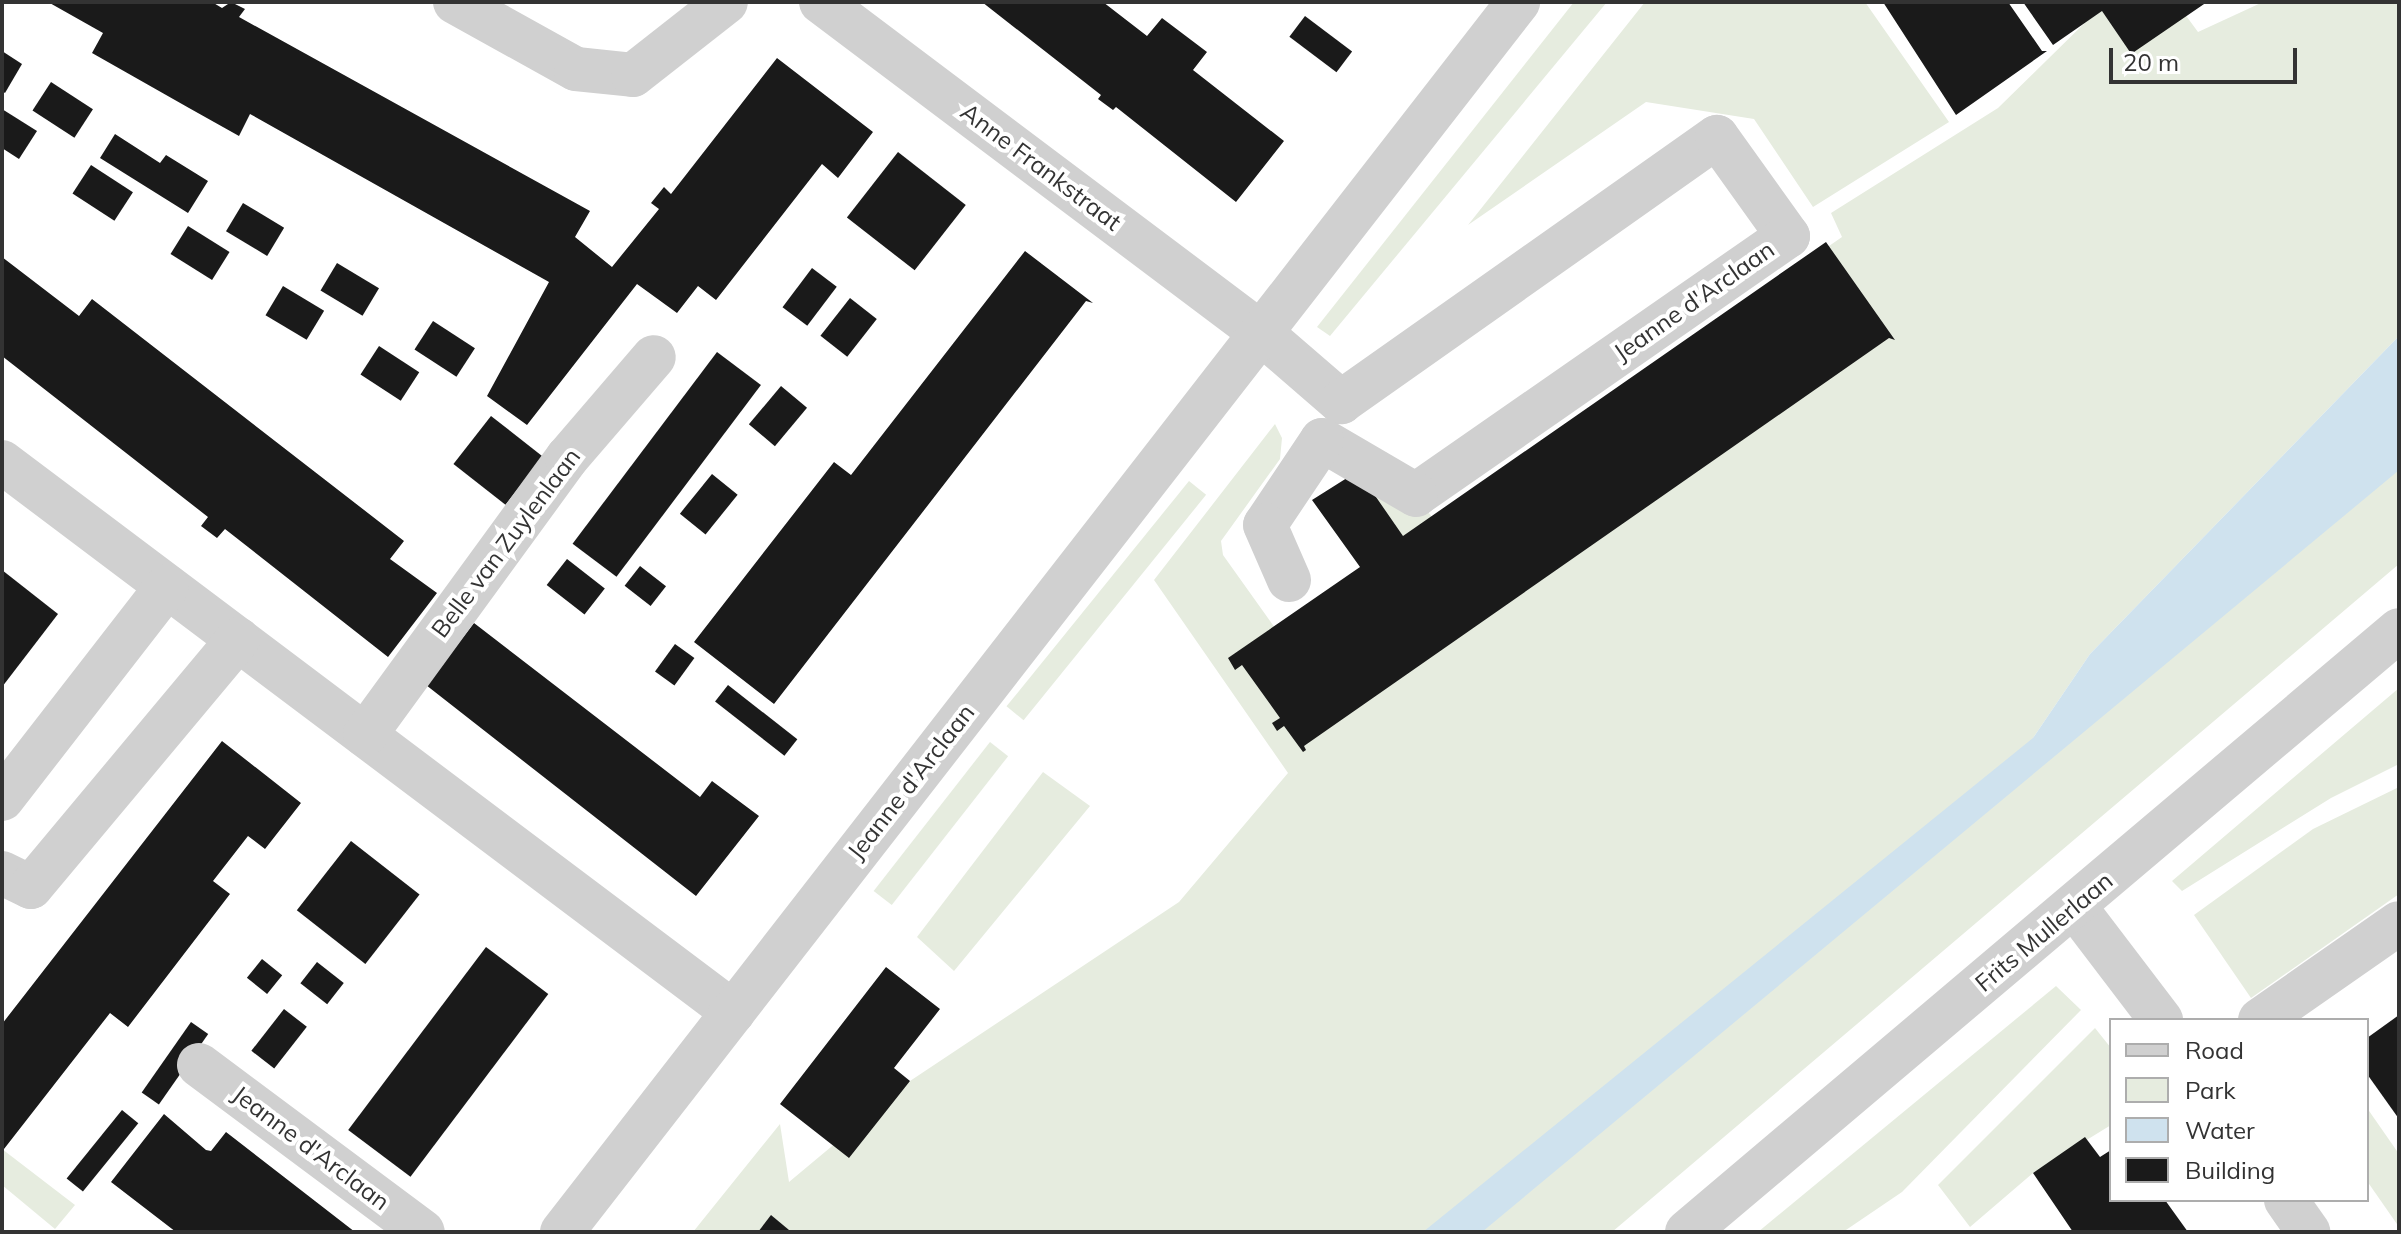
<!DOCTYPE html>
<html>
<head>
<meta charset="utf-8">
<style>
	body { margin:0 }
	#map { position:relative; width:2401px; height:1234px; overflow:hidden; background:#fff; font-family:Mulish,sans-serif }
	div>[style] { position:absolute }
	.green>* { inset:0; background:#e6ecdf; transform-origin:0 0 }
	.water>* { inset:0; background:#cfe2ee }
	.building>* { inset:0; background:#1a1a1a; transform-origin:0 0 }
	.minor>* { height:44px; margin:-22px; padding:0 22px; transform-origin:22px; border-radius:22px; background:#d0d0d0 }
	span { translate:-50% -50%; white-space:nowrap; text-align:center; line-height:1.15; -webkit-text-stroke:8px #fff; paint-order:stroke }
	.street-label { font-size:24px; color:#333 }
	.frame { position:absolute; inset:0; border:4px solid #333; pointer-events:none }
	.legend { position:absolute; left:2109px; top:1018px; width:260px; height:184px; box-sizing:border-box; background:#fff; border:2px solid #adadad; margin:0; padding:10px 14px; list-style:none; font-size:24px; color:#333 }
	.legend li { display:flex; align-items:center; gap:16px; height:40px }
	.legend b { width:40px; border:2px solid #adadad }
	.scale { position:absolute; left:2109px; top:48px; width:188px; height:36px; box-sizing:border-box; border:4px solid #333; border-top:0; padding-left:10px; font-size:24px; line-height:28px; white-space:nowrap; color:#333; -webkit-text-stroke:6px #fff; paint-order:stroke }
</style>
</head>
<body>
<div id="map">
	<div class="green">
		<div style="clip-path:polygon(1574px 2px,1607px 2px,1330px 336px,1317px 327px)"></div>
		<div style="clip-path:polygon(1645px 2px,1865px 2px,1949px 122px,1813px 207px,1754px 119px,1646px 102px,1468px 225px)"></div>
		<div style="clip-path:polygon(2106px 2px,2176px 2px,2198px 32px,2263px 2px,2399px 2px,2399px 336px,2090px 654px,2033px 738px,2399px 459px,2399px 564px,1612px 1232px,693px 1232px,780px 1124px,789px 1182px,910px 1081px,1179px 902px,1288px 773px,1154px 580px,1275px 424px,1282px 438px,1280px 459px,1221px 541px,1223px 555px,1275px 628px,1382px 554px,1338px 489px,1387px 454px,1434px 520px,1842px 237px,1831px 213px,1998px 108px)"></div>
		<div style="left:1189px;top:481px;width:22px;height:290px;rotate:39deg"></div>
		<div style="clip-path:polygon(2399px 688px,2399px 764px,2331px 798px,2182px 891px,2172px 881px)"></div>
		<div style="left:990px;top:742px;width:23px;height:189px;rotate:38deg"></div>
		<div style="clip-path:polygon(1043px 772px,1090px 806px,954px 971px,917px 937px)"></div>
		<div style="clip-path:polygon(2399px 787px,2399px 894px,2251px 998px,2194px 915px,2313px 829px)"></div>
		<div style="clip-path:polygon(2056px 986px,2081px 1010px,1902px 1192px,1843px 1232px,1758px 1232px)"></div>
		<div style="clip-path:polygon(2095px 1028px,2111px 1048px,2111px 1125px,2033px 1173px,1970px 1227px,1938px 1185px)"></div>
		<div style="clip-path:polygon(2367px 1108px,2399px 1154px,2399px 1227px,2367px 1181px)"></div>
		<div style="clip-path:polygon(2px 1149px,75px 1205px,55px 1229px,2px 1185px)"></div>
	</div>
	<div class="water">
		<div style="clip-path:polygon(2399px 336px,2399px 470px,2392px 476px,1482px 1232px,1423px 1232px,2033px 738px,2090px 654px)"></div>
	</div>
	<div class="building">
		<div style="clip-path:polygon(48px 2px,212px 2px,222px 8px,231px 2px,245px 9px,239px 17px,590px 211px,575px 237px,612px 267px,659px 209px,651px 203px,664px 187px,671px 194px,777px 58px,873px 132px,838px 178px,822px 164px,716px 300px,698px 286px,677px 313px,637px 284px,527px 425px,487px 396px,549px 282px,250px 114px,239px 136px,189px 108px,92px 53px,103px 33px)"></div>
		<div style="clip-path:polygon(982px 2px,1103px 2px,1147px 36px,1162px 18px,1207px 52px,1193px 70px,1284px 141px,1236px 202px,1116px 107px,1113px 110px,1098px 99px,1101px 95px)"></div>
		<div style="clip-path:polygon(1883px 2px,2008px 2px,2042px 51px,2047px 51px,1956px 115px)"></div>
		<div style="clip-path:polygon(2023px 2px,2207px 2px,2134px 52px,2134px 58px,2102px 11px,2053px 45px)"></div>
		<div style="left:1305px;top:16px;width:59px;height:26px;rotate:37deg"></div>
		<div style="clip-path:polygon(2px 51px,22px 64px,5px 93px,2px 91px)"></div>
		<div style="left:51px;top:82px;width:50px;height:34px;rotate:33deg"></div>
		<div style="clip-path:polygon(2px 109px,37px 131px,19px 159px,2px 148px)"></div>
		<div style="clip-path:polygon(115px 134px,160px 163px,166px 155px,208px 181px,188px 213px,100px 158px)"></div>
		<div style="left:898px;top:152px;width:86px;height:83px;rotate:38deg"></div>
		<div style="left:91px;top:165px;width:50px;height:34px;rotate:33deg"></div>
		<div style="left:243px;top:203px;width:48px;height:33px;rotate:31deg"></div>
		<div style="left:188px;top:226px;width:49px;height:33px;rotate:32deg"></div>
		<div style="clip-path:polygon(1826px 242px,1895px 340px,1889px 338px,1304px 746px,1306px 750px,1303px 752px,1284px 726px,1277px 731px,1272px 723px,1280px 718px,1242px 665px,1235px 670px,1228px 658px,1360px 567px,1312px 500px,1358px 471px,1403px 536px)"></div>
		<div style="clip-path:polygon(1025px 251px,1093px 303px,1086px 301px,774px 704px,694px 642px,834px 462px,851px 475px)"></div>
		<div style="clip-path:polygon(2px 257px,79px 316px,92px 299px,404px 541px,390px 559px,437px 593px,388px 657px,225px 529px,217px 538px,201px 526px,208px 517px,2px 356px)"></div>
		<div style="left:337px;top:263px;width:49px;height:32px;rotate:31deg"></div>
		<div style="left:812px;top:268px;width:31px;height:49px;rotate:37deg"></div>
		<div style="left:283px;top:286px;width:48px;height:34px;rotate:31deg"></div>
		<div style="left:850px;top:298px;width:34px;height:48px;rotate:38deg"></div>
		<div style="left:433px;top:321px;width:50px;height:34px;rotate:33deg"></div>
		<div style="left:379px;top:346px;width:48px;height:34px;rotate:33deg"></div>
		<div style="left:717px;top:352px;width:55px;height:240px;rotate:37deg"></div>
		<div style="left:781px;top:386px;width:34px;height:50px;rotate:40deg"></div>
		<div style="left:491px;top:416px;width:66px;height:61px;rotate:38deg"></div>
		<div style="left:712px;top:474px;width:33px;height:51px;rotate:39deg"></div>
		<div style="left:567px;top:559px;width:48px;height:33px;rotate:38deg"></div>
		<div style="left:640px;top:566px;width:33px;height:25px;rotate:38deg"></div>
		<div style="clip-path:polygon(2px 570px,58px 614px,2px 687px)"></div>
		<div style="clip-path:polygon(474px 623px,700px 797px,712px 781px,759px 816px,696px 896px,426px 685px)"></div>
		<div style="left:675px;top:644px;width:24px;height:34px;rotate:36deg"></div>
		<div style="left:728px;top:685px;width:88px;height:21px;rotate:38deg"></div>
		<div style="clip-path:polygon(222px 741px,301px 803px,265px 849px,248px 836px,213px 881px,230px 894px,128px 1027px,110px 1013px,4px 1149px,2px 1024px)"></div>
		<div style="left:351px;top:841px;width:87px;height:88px;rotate:38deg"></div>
		<div style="left:486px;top:947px;width:78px;height:229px;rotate:37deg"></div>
		<div style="left:262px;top:959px;width:26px;height:24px;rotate:39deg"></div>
		<div style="left:317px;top:962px;width:34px;height:27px;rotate:38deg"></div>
		<div style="clip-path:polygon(886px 967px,940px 1009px,894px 1068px,910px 1081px,849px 1158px,780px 1104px)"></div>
		<div style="left:284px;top:1009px;width:29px;height:53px;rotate:38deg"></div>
		<div style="clip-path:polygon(2399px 1015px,2399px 1119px,2367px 1074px,2367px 1038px)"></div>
		<div style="left:191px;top:1022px;width:21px;height:86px;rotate:35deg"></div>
		<div style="left:122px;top:1110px;width:21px;height:88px;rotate:39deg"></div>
		<div style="clip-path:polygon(164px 1114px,206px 1150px,211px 1151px,226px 1132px,355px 1232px,176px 1232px,111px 1182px)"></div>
		<div style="clip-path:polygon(2085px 1137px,2100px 1157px,2111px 1150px,2111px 1200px,2165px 1200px,2188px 1232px,2073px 1232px,2033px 1173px)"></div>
		<div style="clip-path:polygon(771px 1215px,789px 1230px,788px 1232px,758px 1232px)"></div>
	</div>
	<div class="minor">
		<div style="left:455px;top:2px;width:138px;rotate:29deg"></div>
		<div style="left:576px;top:69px;width:57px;rotate:6deg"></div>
		<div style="left:633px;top:75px;width:118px;rotate:-38.1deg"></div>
		<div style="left:821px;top:2px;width:551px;rotate:36.95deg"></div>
		<div style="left:1261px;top:333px;width:106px;rotate:40.8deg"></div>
		<div style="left:1341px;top:402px;width:460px;rotate:-35.2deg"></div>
		<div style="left:1717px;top:137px;width:122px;rotate:54.4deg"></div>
		<div style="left:1788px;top:236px;width:453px;rotate:145.2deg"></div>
		<div style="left:1416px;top:495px;width:109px;rotate:-149.7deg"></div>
		<div style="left:1322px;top:440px;width:102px;rotate:123.8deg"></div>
		<div style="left:1265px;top:525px;width:60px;rotate:66.4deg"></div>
		<div style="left:2px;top:462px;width:915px;rotate:36.96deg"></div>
		<div style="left:365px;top:735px;width:343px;rotate:-53.9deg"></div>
		<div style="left:567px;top:458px;width:133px;rotate:-49.3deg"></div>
		<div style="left:2px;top:799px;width:269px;rotate:-52.2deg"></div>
		<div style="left:2px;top:873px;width:32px;rotate:26deg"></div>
		<div style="left:31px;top:887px;width:323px;rotate:-50.1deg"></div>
		<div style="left:2075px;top:907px;width:142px;rotate:52.7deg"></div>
		<div style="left:2260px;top:1020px;width:169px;rotate:-34.9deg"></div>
		<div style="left:199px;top:1065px;width:279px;rotate:36.7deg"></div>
		<div style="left:2286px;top:1200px;width:39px;rotate:55deg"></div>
		<div style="left:562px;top:1232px;width:1558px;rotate:-52.14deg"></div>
		<div style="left:1687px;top:1232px;width:932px;rotate:-40.21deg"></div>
	</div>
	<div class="street-label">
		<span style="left:1041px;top:167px;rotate:37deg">Anne Frankstraat</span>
		<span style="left:1694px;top:301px;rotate:-35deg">Jeanne d'Arclaan</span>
		<span style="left:506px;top:543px;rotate:-53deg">Belle van Zuylenlaan</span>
		<span style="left:911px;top:782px;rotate:-52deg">Jeanne d'Arclaan</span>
		<span style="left:2044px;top:932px;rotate:-40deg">Frits Mullerlaan</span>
		<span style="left:311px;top:1148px;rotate:37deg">Jeanne d'Arclaan</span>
	</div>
	<div class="frame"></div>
	<ul class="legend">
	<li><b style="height:10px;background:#d0d0d0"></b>Road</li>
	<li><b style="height:22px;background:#e6ecdf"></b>Park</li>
	<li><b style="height:22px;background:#cfe2ee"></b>Water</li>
	<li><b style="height:22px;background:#1a1a1a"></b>Building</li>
	</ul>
	<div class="scale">20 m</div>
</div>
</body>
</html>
